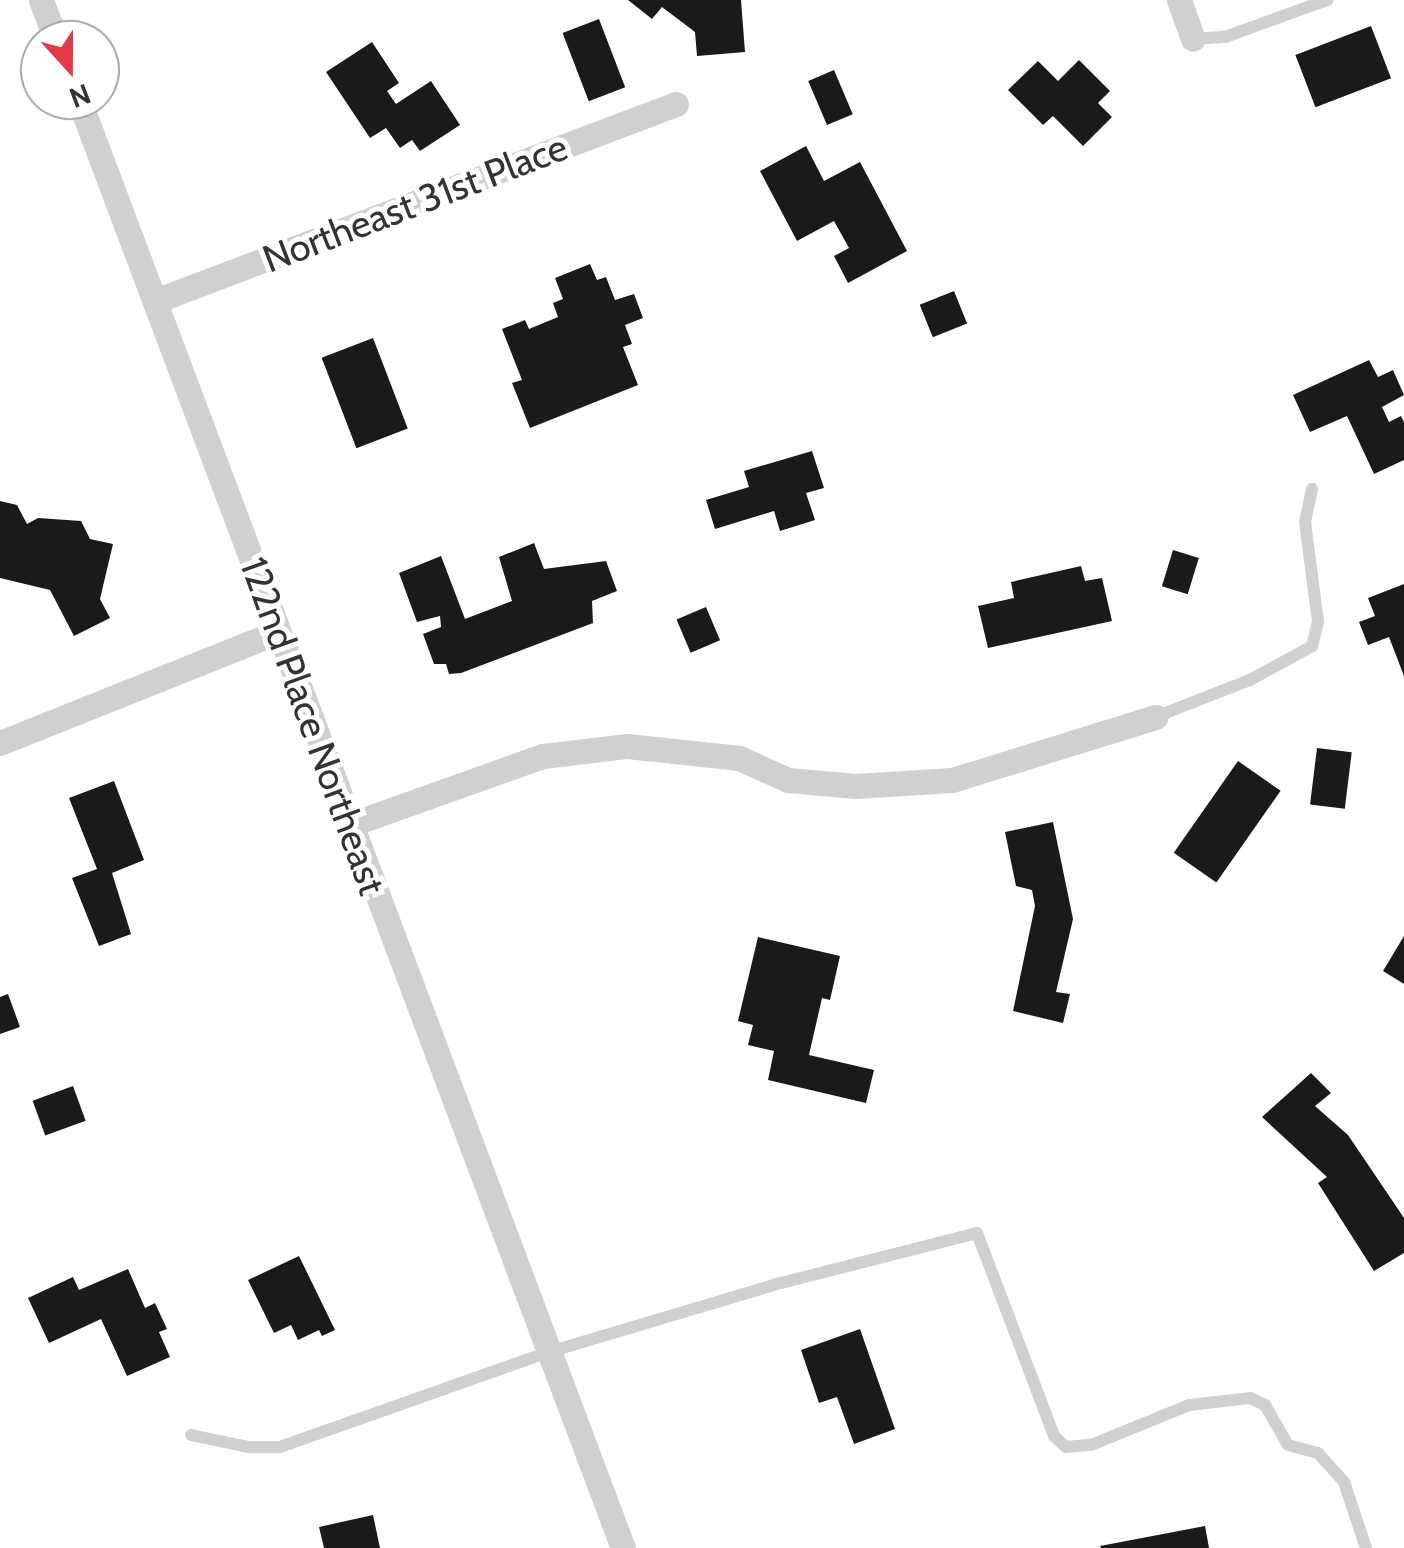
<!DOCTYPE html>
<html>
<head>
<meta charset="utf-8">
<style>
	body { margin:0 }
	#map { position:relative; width:1404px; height:1548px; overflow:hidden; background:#fff; font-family:Cabin,sans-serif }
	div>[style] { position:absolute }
	.building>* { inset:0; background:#1a1a1a; transform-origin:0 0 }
	.service>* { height:12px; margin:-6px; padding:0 6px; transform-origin:6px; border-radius:6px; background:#d0d0d0 }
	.minor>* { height:25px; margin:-12.5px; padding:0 12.5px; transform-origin:12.5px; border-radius:12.5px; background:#d0d0d0 }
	span { translate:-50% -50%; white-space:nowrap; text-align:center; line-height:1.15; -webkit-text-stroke:10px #fff; paint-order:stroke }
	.street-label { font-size:38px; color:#333 }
	.north { position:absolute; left:20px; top:20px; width:100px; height:100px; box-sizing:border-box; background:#fff; border:2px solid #adadad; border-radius:50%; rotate:159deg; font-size:28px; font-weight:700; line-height:40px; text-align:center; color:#333 }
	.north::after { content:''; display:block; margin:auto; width:35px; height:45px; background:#e63946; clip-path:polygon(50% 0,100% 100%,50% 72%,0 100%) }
</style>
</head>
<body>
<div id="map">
	<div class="building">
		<div style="clip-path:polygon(628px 0,741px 0,745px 52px,697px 56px,695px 32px,662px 7px,652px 19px)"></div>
		<div style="left:599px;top:19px;width:73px;height:39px;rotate:69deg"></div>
		<div style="left:1371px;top:26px;width:56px;height:81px;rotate:69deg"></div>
		<div style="clip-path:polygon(372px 42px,399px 83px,387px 91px,396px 104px,431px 81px,460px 125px,420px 151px,412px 140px,400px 148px,386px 128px,370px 138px,326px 72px)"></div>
		<div style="clip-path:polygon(1079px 60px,1110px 91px,1098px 103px,1112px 117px,1083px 146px,1053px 116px,1043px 125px,1008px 90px,1038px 61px,1058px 81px)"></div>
		<div style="left:834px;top:70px;width:48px;height:28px;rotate:67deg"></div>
		<div style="clip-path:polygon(806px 146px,824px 181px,860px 162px,907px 251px,848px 283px,834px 256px,849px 248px,834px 221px,797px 241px,760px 171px)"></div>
		<div style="clip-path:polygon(590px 264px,597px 280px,606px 277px,615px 300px,634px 294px,643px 318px,625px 325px,632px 344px,623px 347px,638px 385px,530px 428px,512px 383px,522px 380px,502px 329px,525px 320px,529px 329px,558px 317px,553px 303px,563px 299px,555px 278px)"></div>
		<div style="left:954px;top:291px;width:35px;height:37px;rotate:68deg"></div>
		<div style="left:373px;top:338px;width:97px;height:55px;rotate:69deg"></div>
		<div style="clip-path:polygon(1369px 360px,1378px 377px,1393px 370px,1404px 395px,1382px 407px,1389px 422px,1401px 416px,1404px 422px,1404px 460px,1374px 474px,1347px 416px,1310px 432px,1293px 395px)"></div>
		<div style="clip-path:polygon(812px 451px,824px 488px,806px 493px,815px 520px,780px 531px,774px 511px,715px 529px,706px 500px,749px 487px,744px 471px)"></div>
		<div style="clip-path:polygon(0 501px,17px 505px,27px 524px,38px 518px,81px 521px,90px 539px,113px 544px,100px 599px,110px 618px,74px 636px,50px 590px,0 578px)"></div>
		<div style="clip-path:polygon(534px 543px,544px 569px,606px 561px,617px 591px,592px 601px,593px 623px,461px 673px,449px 674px,446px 664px,434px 664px,423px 634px,441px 627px,440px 616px,417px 622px,399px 573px,441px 556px,465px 619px,512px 601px,499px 557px)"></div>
		<div style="left:1173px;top:550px;width:27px;height:38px;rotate:17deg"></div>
		<div style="clip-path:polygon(1081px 566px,1085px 581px,1102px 578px,1112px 621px,988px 648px,978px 606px,1014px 598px,1011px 582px)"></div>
		<div style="clip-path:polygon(1404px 584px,1404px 676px,1389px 637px,1368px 645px,1359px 622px,1375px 616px,1368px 598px)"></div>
		<div style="left:706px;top:607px;width:36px;height:32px;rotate:67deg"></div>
		<div style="left:1317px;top:748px;width:35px;height:57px;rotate:7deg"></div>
		<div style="left:1238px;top:761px;width:52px;height:112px;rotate:35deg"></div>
		<div style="clip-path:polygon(114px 781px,144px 860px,112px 873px,131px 934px,99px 946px,72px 878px,97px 869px,69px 798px)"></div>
		<div style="clip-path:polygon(1053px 822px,1073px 919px,1056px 992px,1070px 994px,1063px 1023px,1013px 1011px,1035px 906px,1032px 890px,1016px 886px,1005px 832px)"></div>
		<div style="clip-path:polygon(1404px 936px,1404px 984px,1383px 971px)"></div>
		<div style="clip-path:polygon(758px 937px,840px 956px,830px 1000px,822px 998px,809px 1055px,874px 1070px,866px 1103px,768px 1080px,774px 1051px,748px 1045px,753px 1025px,738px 1021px)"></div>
		<div style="clip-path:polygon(8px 994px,20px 1027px,0 1034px,0 997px)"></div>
		<div style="clip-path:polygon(1311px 1073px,1331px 1093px,1315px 1106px,1348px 1135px,1404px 1218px,1404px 1253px,1374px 1271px,1318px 1183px,1327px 1177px,1262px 1117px)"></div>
		<div style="left:73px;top:1086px;width:37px;height:43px;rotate:70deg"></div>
		<div style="clip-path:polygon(299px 1256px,335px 1330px,322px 1336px,319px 1330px,298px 1340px,291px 1325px,274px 1333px,248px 1280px)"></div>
		<div style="clip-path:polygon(128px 1269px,145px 1308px,155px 1303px,167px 1329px,159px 1332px,170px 1357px,127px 1376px,101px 1319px,49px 1343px,28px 1298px,73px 1277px,79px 1290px)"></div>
		<div style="clip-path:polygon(860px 1329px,895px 1429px,854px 1444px,837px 1397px,819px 1403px,801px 1350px)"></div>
		<div style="clip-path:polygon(373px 1515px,380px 1548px,324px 1548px,319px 1527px)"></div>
		<div style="clip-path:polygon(1205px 1526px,1209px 1548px,1101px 1548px,1100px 1546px)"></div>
	</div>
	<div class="service">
		<div style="left:1193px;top:39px;width:32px;rotate:-4deg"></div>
		<div style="left:1225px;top:37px;width:109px;rotate:-19.9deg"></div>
		<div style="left:1155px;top:717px;width:102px;rotate:-21.3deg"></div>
		<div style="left:1250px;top:680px;width:71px;rotate:-28.7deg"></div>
		<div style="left:1312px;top:646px;width:25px;rotate:-76deg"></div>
		<div style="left:1318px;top:622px;width:101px;rotate:-97.4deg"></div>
		<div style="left:1305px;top:522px;width:34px;rotate:-78deg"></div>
		<div style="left:191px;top:1435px;width:58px;rotate:11.9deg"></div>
		<div style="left:248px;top:1447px;width:32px"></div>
		<div style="left:280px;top:1447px;width:285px;rotate:-19.5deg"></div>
		<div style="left:549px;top:1352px;width:242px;rotate:-16.6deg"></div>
		<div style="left:781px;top:1283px;width:202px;rotate:-14.3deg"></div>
		<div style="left:977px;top:1233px;width:217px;rotate:69.2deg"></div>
		<div style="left:1054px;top:1436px;width:16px;rotate:43deg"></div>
		<div style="left:1066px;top:1447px;width:25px;rotate:-5deg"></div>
		<div style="left:1091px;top:1445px;width:106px;rotate:-22.2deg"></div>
		<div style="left:1189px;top:1405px;width:61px;rotate:-6.5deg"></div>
		<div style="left:1250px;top:1398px;width:17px;rotate:25deg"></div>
		<div style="left:1265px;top:1405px;width:46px;rotate:60.1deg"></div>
		<div style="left:1288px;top:1445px;width:31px;rotate:15deg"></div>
		<div style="left:1318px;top:1453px;width:39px;rotate:48deg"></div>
		<div style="left:1344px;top:1482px;width:70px;rotate:71.6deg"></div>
	</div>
	<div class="minor">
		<div style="left:41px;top:0;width:43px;rotate:69.4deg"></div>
		<div style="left:1179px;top:0;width:41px;rotate:70.3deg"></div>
		<div style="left:79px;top:100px;width:1547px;rotate:69.41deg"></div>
		<div style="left:155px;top:301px;width:557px;rotate:-20.71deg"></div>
		<div style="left:0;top:743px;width:299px;rotate:-21.8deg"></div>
		<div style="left:349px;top:825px;width:206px;rotate:-19.6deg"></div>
		<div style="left:543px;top:756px;width:85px;rotate:-6.8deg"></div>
		<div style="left:627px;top:746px;width:113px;rotate:6.1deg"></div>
		<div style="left:739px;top:758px;width:54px;rotate:24.2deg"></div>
		<div style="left:788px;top:780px;width:68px;rotate:5deg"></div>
		<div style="left:856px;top:786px;width:96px;rotate:-3.6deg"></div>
		<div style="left:952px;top:780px;width:213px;rotate:-17.2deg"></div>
	</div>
	<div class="street-label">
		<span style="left:415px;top:203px;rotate:-21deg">Northeast 31st Place</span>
		<span style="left:313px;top:726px;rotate:70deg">122nd Place Northeast</span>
	</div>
	<div class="north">N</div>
</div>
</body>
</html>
